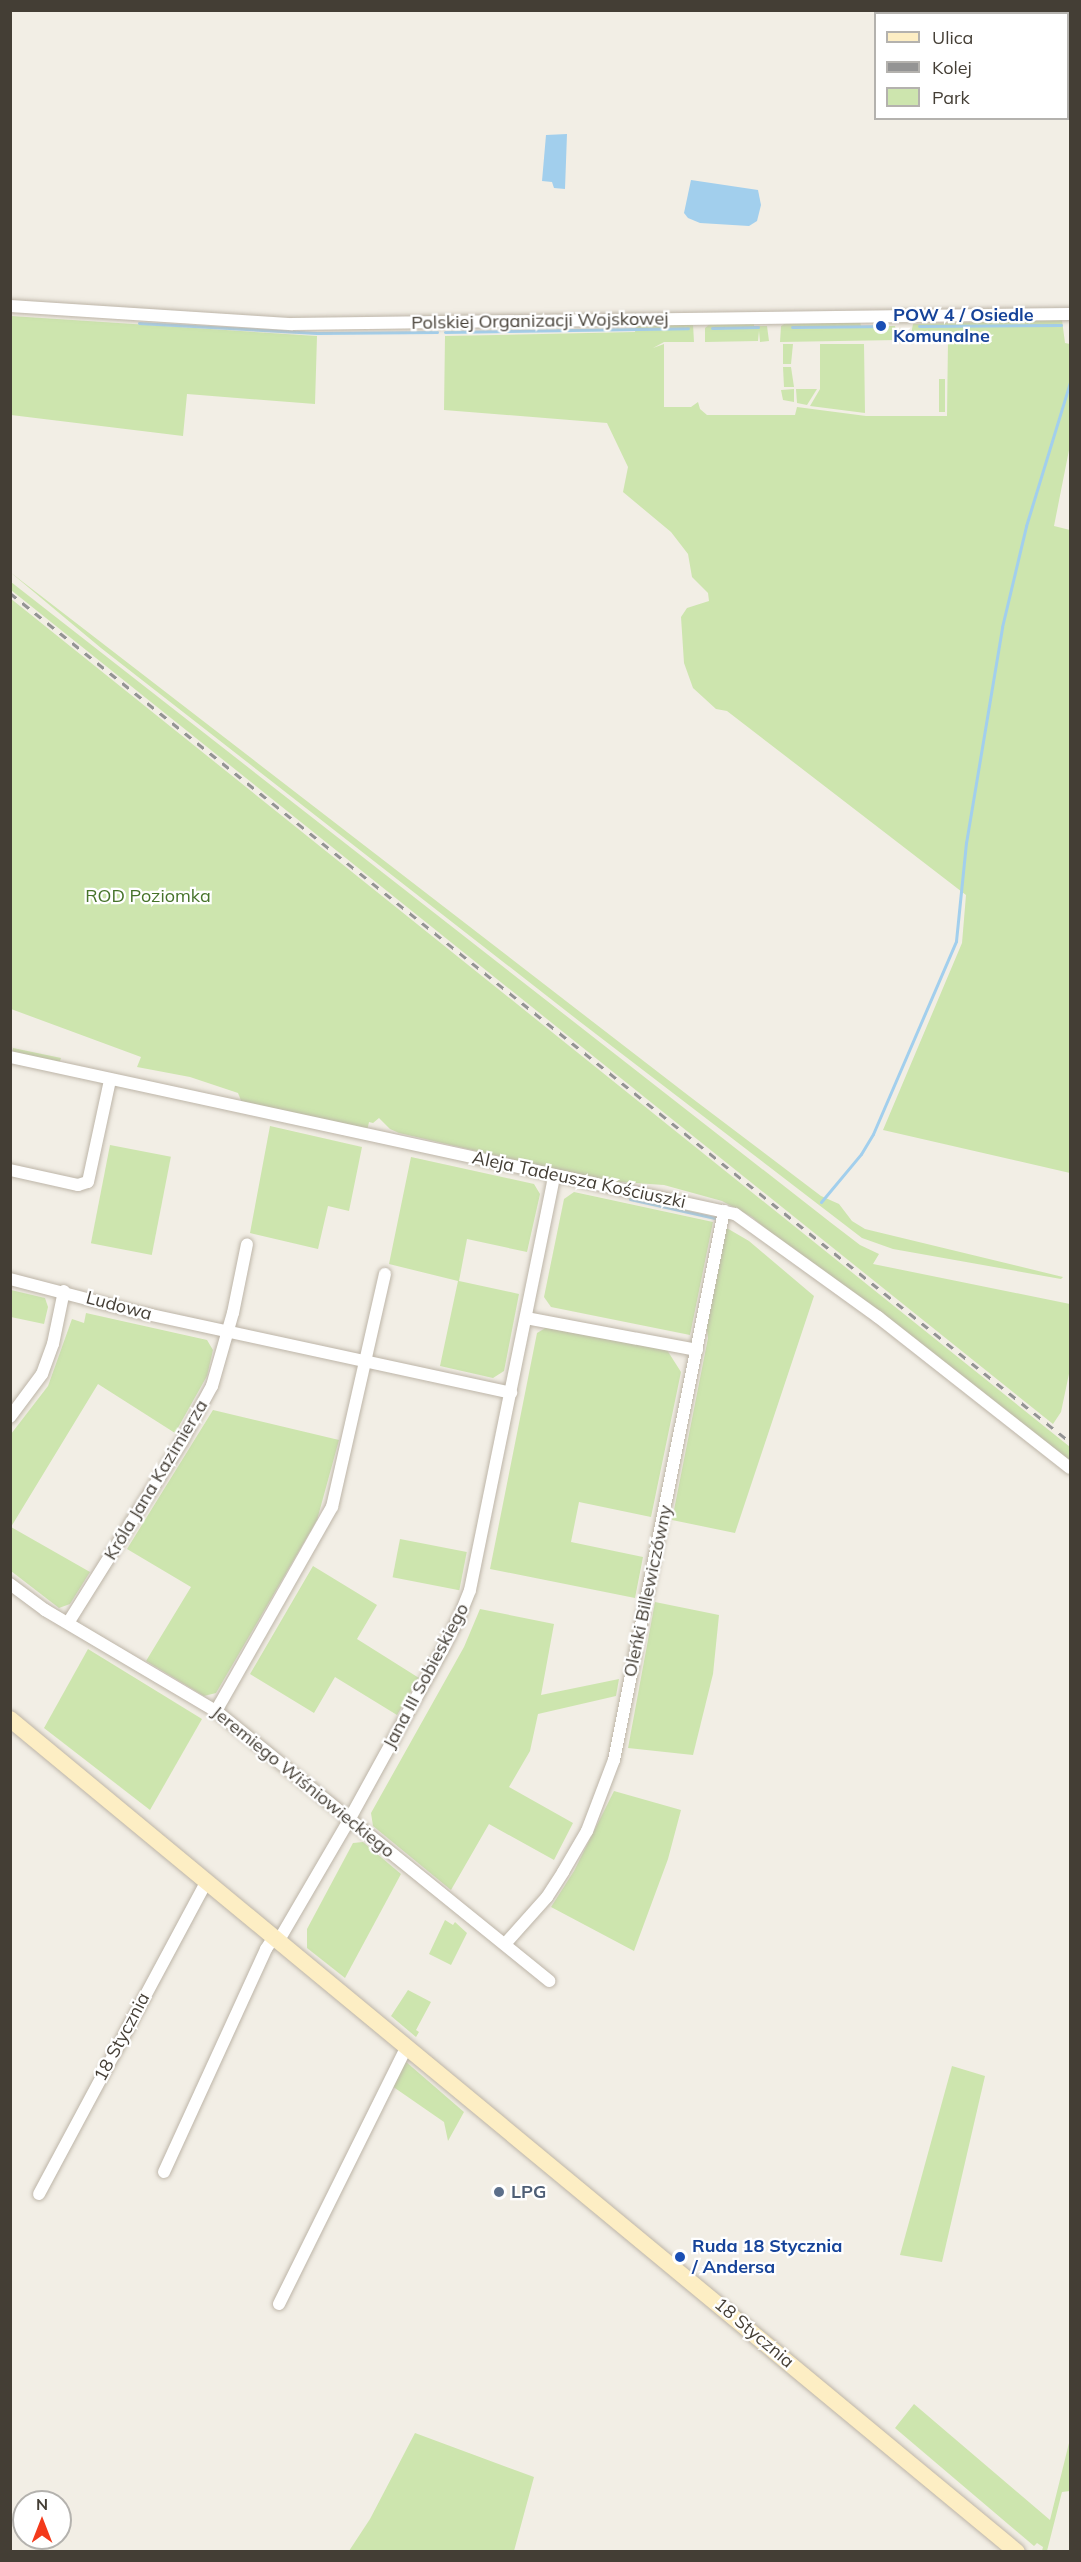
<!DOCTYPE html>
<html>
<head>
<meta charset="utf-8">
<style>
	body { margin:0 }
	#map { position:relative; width:1081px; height:2562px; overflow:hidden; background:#f2eee5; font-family:Mulish,sans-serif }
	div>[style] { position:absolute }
	.green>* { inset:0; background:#cde5ae; transform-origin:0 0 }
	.water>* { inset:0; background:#a2cfed }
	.stream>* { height:3px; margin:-1.5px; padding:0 1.5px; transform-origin:1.5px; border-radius:1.5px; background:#a2cfed }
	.roads { filter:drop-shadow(0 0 2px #bdb5a8) drop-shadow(0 0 2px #bdb5a8) }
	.street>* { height:12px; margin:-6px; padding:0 6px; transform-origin:6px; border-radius:6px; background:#fff }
	.secondary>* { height:16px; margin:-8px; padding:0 8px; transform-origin:8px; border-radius:8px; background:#fdeec4 }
	.rail>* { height:3px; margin-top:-1.5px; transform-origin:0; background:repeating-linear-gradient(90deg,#949494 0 8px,transparent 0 16px) }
	.dots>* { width:16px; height:16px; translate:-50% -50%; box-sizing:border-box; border:3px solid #fff; border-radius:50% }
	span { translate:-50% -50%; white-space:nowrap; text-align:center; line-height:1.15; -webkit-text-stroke:4.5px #fff; paint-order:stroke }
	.transit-label { font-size:18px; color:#164399; font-weight:700 }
	.left { translate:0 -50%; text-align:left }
	.street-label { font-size:18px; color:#443e35 }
	.park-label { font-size:18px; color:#46732a }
	.service-label { font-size:18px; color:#4e5e75; font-weight:700 }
	.frame { position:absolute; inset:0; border:12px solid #443e35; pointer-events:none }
	.legend { position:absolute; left:874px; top:12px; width:195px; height:108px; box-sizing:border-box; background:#fff; border:2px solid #b4b2ae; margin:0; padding:8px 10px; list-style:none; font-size:18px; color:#443e35 }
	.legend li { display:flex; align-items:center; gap:12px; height:30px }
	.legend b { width:30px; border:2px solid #b4b2ae }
	.north { position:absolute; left:12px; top:2490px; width:60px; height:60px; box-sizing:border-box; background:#fff; border:2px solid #b4b2ae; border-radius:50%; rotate:0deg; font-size:16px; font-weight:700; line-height:24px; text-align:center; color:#443e35 }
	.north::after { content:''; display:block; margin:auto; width:21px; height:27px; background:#f33a1b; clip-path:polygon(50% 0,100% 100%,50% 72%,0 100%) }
</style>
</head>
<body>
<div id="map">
	<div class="green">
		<div style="clip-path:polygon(11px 316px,317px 336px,315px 404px,187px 394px,183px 436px,11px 415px)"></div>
		<div style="clip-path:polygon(1062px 320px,1065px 343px,1070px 344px,1070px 445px,1054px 526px,1070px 530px,1070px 1173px,883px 1130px,962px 943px,966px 895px,727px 711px,716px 709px,693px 688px,684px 663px,681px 617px,687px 608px,709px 601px,708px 593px,692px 577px,688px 554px,671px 532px,623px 492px,628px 467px,607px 423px,444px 410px,445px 336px,635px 332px,636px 325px,693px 324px,694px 342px,664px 342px,653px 348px,664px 344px,664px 407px,691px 407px,698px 402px,700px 409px,707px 415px,795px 415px,797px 407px,866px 416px,947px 416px,948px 340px,910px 340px,913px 324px)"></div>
		<div style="clip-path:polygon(860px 322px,861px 326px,895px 326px,898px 340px,780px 342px,781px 326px,786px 323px)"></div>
		<div style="clip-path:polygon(754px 323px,754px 326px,767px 326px,769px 341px,760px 342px,759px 331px,758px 341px,705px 342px,705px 328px,710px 324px)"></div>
		<div style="clip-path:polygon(793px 344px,791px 364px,783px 364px,783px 344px)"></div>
		<div style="clip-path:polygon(820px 344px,864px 344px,865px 413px,810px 406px,820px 389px)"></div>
		<div style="clip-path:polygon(783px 367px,791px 367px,794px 387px,784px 387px)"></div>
		<div style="left:939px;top:379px;width:6px;height:33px"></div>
		<div style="clip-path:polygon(794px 389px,794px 402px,783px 400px,781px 390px)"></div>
		<div style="clip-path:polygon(796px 389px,817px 389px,807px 405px,797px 403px)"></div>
		<div style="clip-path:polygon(10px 572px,689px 1096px,821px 1196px,839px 1204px,852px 1221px,865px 1229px,1063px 1277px,1061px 1279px,893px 1249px,862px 1238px,579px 1021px,101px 648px)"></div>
		<div style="clip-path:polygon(11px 582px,830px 1222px,860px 1245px,879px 1254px,873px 1264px,1070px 1304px,1070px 1369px,1061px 1412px,1053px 1424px,11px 590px)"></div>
		<div style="clip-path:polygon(10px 598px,1070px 1447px,1070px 1462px,779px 1240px,752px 1217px,722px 1201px,664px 1185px,606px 1181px,399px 1133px,390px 1129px,379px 1118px,373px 1123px,369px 1122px,367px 1131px,242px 1103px,238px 1093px,190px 1077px,137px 1067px,141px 1057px,11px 1009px)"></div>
		<div style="clip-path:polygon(13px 1048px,61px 1058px,59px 1064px,13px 1053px)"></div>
		<div style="clip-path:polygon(270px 1126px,362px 1147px,349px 1211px,328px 1206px,318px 1249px,250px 1233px)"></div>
		<div style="left:110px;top:1145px;width:62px;height:100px;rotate:11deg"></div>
		<div style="clip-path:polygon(411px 1157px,534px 1184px,540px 1194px,527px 1252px,467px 1239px,459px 1281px,519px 1294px,504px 1371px,493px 1378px,440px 1366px,458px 1281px,389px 1264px)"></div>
		<div style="clip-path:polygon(574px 1192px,713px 1222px,690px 1335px,551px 1307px,544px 1297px,564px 1199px)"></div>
		<div style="clip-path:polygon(725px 1227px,749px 1241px,814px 1296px,735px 1533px,672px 1520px,708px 1338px,706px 1321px)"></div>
		<div style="clip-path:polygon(11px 1290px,45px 1298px,48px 1307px,44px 1324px,11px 1317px)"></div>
		<div style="clip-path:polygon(86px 1313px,207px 1340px,213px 1350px,207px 1376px,175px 1433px,98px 1384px,11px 1527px,90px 1572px,70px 1604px,59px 1608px,11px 1571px,11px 1434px,48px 1386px,72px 1319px,84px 1323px)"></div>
		<div style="clip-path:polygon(547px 1327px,667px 1350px,681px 1372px,651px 1517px,579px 1502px,571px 1542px,643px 1557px,635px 1598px,490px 1569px,537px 1333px)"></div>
		<div style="clip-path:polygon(213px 1410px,339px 1440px,317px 1520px,216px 1693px,204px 1696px,146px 1661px,191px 1587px,127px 1549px)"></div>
		<div style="left:400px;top:1539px;width:68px;height:39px;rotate:11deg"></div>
		<div style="clip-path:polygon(313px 1566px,377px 1605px,357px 1639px,419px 1678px,397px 1715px,335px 1677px,314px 1713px,250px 1674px)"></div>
		<div style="clip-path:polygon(655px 1602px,719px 1615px,713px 1674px,693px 1755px,628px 1748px)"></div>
		<div style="clip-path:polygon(480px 1609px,554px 1624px,541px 1695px,619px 1679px,616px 1696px,538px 1714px,530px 1751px,509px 1787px,573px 1823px,554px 1860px,489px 1824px,451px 1890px,373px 1826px,371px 1813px,464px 1647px)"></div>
		<div style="clip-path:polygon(88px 1649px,202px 1719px,150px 1810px,44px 1728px)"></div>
		<div style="clip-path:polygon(614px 1791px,681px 1810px,668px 1859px,634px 1951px,551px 1907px,574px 1871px)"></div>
		<div style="clip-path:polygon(363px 1842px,401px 1874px,345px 1978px,307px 1948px,307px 1929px,353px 1843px)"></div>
		<div style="clip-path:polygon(445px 1920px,453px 1925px,455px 1922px,467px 1933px,451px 1965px,429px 1954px)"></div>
		<div style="clip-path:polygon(408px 1990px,431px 2002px,416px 2030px,419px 2032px,416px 2037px,391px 2016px)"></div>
		<div style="clip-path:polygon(405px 2061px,464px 2112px,448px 2141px,444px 2122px,392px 2086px)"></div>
		<div style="clip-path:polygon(952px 2066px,985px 2076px,942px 2262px,900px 2255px)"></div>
		<div style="clip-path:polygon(914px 2404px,1050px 2520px,1070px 2439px,1070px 2491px,1062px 2492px,1047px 2551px,1042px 2551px,1043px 2547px,1037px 2543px,1034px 2546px,895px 2428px)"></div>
		<div style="clip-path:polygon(415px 2433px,534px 2477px,514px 2551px,349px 2551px,370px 2519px)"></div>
	</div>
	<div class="water">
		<div style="clip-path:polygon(567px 134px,565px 189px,554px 188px,552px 182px,542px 181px,546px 135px)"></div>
		<div style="clip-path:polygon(691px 180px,758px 190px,761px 205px,757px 221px,749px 226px,700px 223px,688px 218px,684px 213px)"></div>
	</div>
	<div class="stream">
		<div style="left:139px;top:323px;width:178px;rotate:3.2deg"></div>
		<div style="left:317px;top:333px;width:120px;rotate:-0.5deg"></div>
		<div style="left:919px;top:326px;width:142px;rotate:-0.4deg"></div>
		<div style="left:792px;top:327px;width:95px;rotate:-0.6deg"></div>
		<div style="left:712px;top:328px;width:46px;rotate:-1.2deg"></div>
		<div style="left:445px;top:332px;width:243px;rotate:-0.9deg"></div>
		<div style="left:630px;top:1199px;width:87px;rotate:12.6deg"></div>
		<div style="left:821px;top:1202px;width:62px;rotate:-50.2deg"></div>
		<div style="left:861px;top:1154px;width:23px;rotate:-59deg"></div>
		<div style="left:873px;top:1134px;width:210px;rotate:-66.7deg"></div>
		<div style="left:956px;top:941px;width:99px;rotate:-84.2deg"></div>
		<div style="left:966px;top:843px;width:219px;rotate:-80.5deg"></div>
		<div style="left:1002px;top:627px;width:104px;rotate:-76.6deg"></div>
		<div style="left:1026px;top:526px;width:151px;rotate:-73deg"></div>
	</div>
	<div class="roads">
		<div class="street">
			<div style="left:10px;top:306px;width:283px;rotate:3.7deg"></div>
			<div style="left:292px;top:324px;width:778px;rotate:-0.74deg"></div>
			<div style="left:10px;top:1057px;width:742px;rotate:12.22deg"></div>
			<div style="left:735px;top:1214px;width:176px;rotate:35.8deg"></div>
			<div style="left:878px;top:1317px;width:244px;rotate:38.2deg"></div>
			<div style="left:10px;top:1170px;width:70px;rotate:12.4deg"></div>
			<div style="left:78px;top:1185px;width:10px;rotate:-17deg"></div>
			<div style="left:88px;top:1182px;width:104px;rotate:-77.8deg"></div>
			<div style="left:10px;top:1279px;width:127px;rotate:14.6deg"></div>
			<div style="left:133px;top:1311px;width:387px;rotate:12.2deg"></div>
			<div style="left:526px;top:1318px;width:174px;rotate:10.6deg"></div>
			<div style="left:10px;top:1417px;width:54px;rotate:-53.3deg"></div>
			<div style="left:42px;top:1374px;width:32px;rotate:-70deg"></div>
			<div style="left:53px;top:1344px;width:54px;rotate:-78.3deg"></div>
			<div style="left:10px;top:1584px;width:44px;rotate:36.6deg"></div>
			<div style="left:45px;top:1610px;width:199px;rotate:30.6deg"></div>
			<div style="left:216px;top:1711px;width:429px;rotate:39deg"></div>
			<div style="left:68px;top:1623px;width:215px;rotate:-57.9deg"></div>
			<div style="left:182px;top:1441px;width:63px;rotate:-61.4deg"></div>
			<div style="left:212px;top:1386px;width:76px;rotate:-74deg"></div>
			<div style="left:233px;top:1313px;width:70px;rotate:-78.5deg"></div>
			<div style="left:216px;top:1711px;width:235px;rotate:-60.4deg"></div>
			<div style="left:332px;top:1507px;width:239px;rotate:-77.2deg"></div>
			<div style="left:279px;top:1940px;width:139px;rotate:-59.7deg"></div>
			<div style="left:349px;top:1820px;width:193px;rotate:-61.2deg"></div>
			<div style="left:442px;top:1651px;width:35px;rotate:-63deg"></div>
			<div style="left:458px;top:1620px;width:32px;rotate:-68deg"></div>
			<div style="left:470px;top:1590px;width:422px;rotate:-78.5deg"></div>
			<div style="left:505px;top:1944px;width:63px;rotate:-48.2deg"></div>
			<div style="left:547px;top:1897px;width:30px;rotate:-57deg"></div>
			<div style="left:563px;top:1872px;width:48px;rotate:-59.7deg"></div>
			<div style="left:587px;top:1831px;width:76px;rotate:-69.2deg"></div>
			<div style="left:614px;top:1760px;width:560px;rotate:-78.67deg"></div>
			<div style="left:164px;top:2172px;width:245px;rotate:-65.4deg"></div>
			<div style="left:266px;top:1949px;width:14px;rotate:-56deg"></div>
			<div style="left:39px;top:2194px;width:355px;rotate:-61.8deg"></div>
			<div style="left:279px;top:2304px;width:288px;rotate:-63.6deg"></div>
		</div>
		<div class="secondary">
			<div style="left:10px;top:1719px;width:1307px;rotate:39.6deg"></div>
		</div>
	</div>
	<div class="rail">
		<div style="left:10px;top:593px;width:1358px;rotate:38.69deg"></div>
	</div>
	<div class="dots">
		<div style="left:881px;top:326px;background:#1a4fb4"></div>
		<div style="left:499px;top:2192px;background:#5c6f8a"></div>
		<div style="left:680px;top:2257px;background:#1a4fb4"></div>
	</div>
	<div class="transit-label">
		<span class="left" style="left:893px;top:326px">POW 4 / Osiedle<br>Komunalne</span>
		<span class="left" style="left:692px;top:2257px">Ruda 18 Stycznia<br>/ Andersa</span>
	</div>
	<div class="street-label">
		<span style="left:540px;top:321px;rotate:-1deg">Polskiej Organizacji Wojskowej</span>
		<span style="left:579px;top:1180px;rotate:12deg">Aleja Tadeusza Kościuszki</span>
		<span style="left:119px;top:1306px;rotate:15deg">Ludowa</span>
		<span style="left:156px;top:1480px;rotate:-59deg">Króla Jana Kazimierza</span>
		<span style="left:648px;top:1591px;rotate:-78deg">Oleńki Billewiczówny</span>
		<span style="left:426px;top:1676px;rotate:-62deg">Jana III Sobieskiego</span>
		<span style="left:303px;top:1782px;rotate:39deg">Jeremiego Wiśniowieckiego</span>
		<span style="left:122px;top:2037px;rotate:-62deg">18 Stycznia</span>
		<span style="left:754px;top:2333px;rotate:40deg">18 Stycznia</span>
	</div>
	<div class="park-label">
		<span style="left:148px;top:896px">ROD Poziomka</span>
	</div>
	<div class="service-label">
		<span class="left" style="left:511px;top:2192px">LPG</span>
	</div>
	<div class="frame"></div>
	<ul class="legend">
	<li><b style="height:8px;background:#fdeec4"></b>Ulica</li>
	<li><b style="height:8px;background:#949494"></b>Kolej</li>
	<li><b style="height:16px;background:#cde5ae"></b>Park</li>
	</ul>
	<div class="north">N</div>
</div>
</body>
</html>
